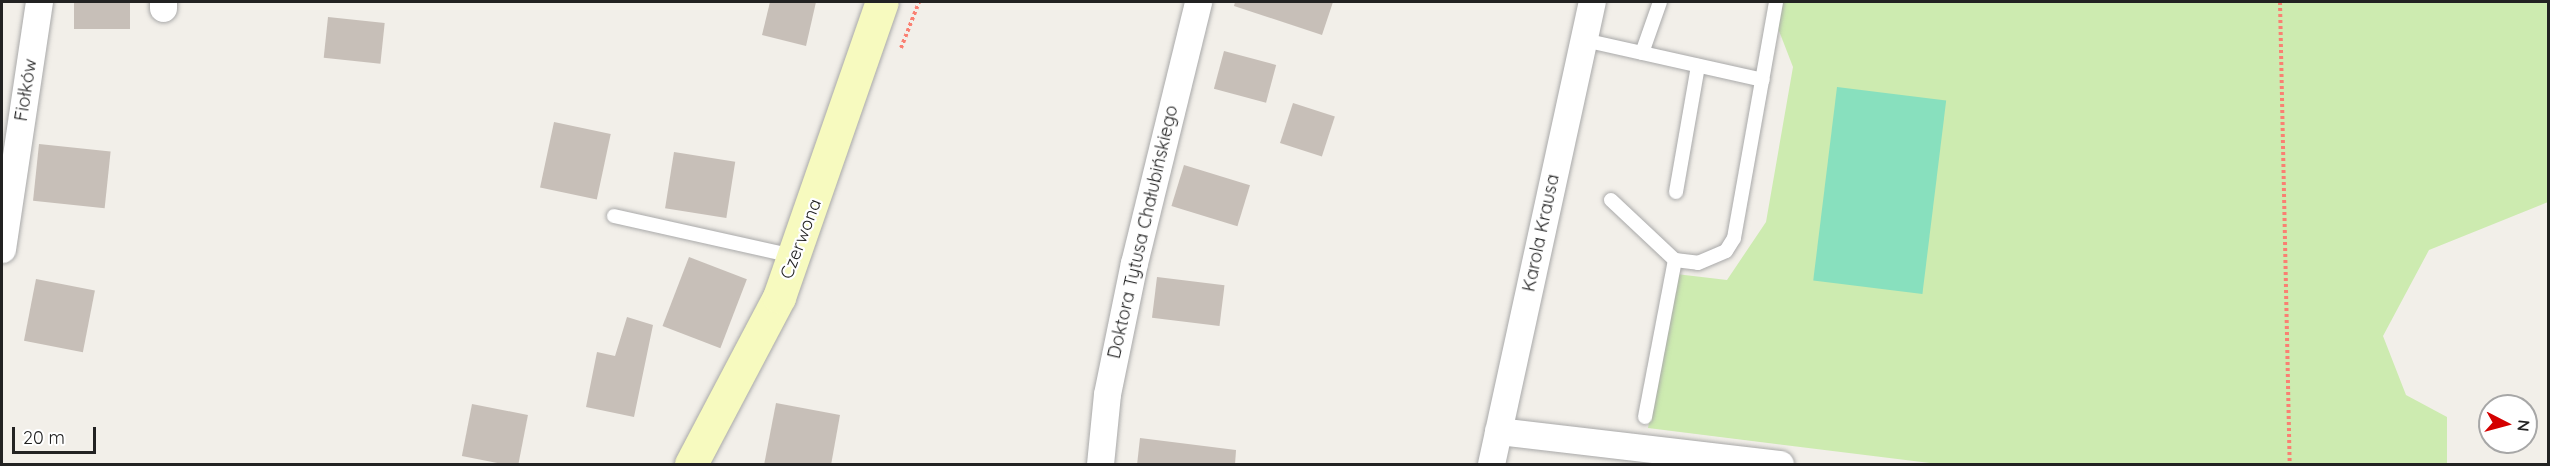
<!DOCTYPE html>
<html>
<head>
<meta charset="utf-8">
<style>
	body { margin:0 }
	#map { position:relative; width:2550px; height:466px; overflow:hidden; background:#f2efe9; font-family:Quicksand,sans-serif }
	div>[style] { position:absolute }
	.grass>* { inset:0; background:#cdebb0 }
	.pitch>* { inset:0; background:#88e0be; transform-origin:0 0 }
	.building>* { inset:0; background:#c7bfb8; transform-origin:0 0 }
	.path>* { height:4px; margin-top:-2px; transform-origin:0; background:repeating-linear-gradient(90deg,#fa8072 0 3px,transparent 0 6px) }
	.roads { filter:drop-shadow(0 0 2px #a9a9a9) drop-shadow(0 0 2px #a9a9a9) }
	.lane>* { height:14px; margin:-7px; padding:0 7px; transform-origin:7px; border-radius:7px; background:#fff }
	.street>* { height:27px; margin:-13.5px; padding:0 13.5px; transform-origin:13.5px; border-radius:13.5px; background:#fff }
	.secondary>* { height:33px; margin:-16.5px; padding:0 16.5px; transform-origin:16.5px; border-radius:16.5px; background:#f7fabf }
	span { translate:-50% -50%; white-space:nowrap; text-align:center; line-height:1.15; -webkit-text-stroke:4.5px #fff; paint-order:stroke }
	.street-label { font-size:18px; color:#222 }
	.frame { position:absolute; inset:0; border:3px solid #222; pointer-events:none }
	.north { position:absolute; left:2478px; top:394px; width:60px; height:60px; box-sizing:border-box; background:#fff; border:2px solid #a7a7a7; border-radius:50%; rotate:96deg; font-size:16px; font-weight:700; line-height:24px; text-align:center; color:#222 }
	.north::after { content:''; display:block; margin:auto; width:21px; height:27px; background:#d40000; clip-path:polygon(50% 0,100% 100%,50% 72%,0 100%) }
	.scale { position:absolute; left:12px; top:427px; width:84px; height:27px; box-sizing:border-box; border:3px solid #222; border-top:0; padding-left:8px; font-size:18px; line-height:21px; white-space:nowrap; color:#222; -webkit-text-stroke:4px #fff; paint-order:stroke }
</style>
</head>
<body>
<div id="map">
	<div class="grass">
		<div style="clip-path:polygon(1780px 2px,2548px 2px,2548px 202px,2429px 250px,2383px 336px,2406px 395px,2447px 417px,2447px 464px,1938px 464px,1648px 428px,1676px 274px,1727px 280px,1766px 222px,1793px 67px,1776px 23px)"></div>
	</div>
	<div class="pitch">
		<div style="left:1837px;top:87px;width:110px;height:195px;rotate:7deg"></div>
	</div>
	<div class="building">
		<div style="left:74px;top:2px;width:56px;height:27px"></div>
		<div style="clip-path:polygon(770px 2px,816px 2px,806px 46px,762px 35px)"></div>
		<div style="clip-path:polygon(1235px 2px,1333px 2px,1322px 35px,1234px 6px)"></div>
		<div style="left:328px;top:17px;width:57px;height:41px;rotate:6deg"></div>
		<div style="left:1224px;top:51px;width:54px;height:39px;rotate:15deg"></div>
		<div style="left:1293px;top:103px;width:44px;height:42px;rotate:18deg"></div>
		<div style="left:554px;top:122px;width:58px;height:67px;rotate:12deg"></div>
		<div style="left:39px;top:144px;width:72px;height:57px;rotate:6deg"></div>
		<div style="left:674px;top:152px;width:62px;height:57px;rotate:9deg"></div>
		<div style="left:1184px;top:165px;width:69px;height:43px;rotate:17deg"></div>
		<div style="left:689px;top:257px;width:62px;height:74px;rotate:21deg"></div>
		<div style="left:1157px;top:277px;width:68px;height:41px;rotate:7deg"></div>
		<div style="left:36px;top:279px;width:60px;height:63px;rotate:11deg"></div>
		<div style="clip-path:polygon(627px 317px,653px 325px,634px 417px,586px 407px,597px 352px,615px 356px)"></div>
		<div style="clip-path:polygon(776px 403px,840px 415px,831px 465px,764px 465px)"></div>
		<div style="left:472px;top:404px;width:57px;height:53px;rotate:11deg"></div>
		<div style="clip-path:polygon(1140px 438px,1236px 450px,1235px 465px,1137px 465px)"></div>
	</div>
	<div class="path">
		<div style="left:2280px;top:2px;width:462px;rotate:88.8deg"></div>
		<div style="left:901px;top:48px;width:49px;rotate:-68.6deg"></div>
	</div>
	<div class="roads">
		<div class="lane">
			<div style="left:1584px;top:40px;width:183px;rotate:12.6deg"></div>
			<div style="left:1642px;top:53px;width:54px;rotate:-70.6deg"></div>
			<div style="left:1676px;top:192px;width:128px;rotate:-80.1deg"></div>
			<div style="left:1611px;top:200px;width:88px;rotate:43.2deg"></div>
			<div style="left:1675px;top:260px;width:23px;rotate:7deg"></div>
			<div style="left:1698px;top:263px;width:30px;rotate:-23deg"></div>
			<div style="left:1726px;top:251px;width:15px;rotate:-58deg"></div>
			<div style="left:1734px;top:238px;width:240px;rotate:-79.9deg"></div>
			<div style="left:614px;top:216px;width:183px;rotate:12.6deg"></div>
			<div style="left:1645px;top:417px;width:160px;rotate:-79.2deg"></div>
		</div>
		<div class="street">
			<div style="left:163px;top:8px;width:6px;rotate:-90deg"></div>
			<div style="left:2px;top:249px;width:250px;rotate:-81.5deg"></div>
			<div style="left:1498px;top:431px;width:284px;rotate:6.7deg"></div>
			<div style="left:1100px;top:464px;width:70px;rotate:-84.3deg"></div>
			<div style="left:1107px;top:394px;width:134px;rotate:-78.4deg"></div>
			<div style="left:1134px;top:263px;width:269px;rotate:-76.2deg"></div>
			<div style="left:1491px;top:464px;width:473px;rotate:-77.7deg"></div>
		</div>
		<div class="secondary">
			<div style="left:691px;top:464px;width:189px;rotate:-62.2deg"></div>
			<div style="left:779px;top:297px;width:312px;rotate:-70.8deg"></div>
		</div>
	</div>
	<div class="street-label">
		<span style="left:26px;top:90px;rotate:-81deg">Fiołków</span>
		<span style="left:1143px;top:232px;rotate:-77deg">Doktora Tytusa Chałubińskiego</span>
		<span style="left:1541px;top:233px;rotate:-78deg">Karola Krausa</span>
		<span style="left:801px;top:239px;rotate:-69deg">Czerwona</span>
	</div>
	<div class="frame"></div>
	<div class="north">N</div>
	<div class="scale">20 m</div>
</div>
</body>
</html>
